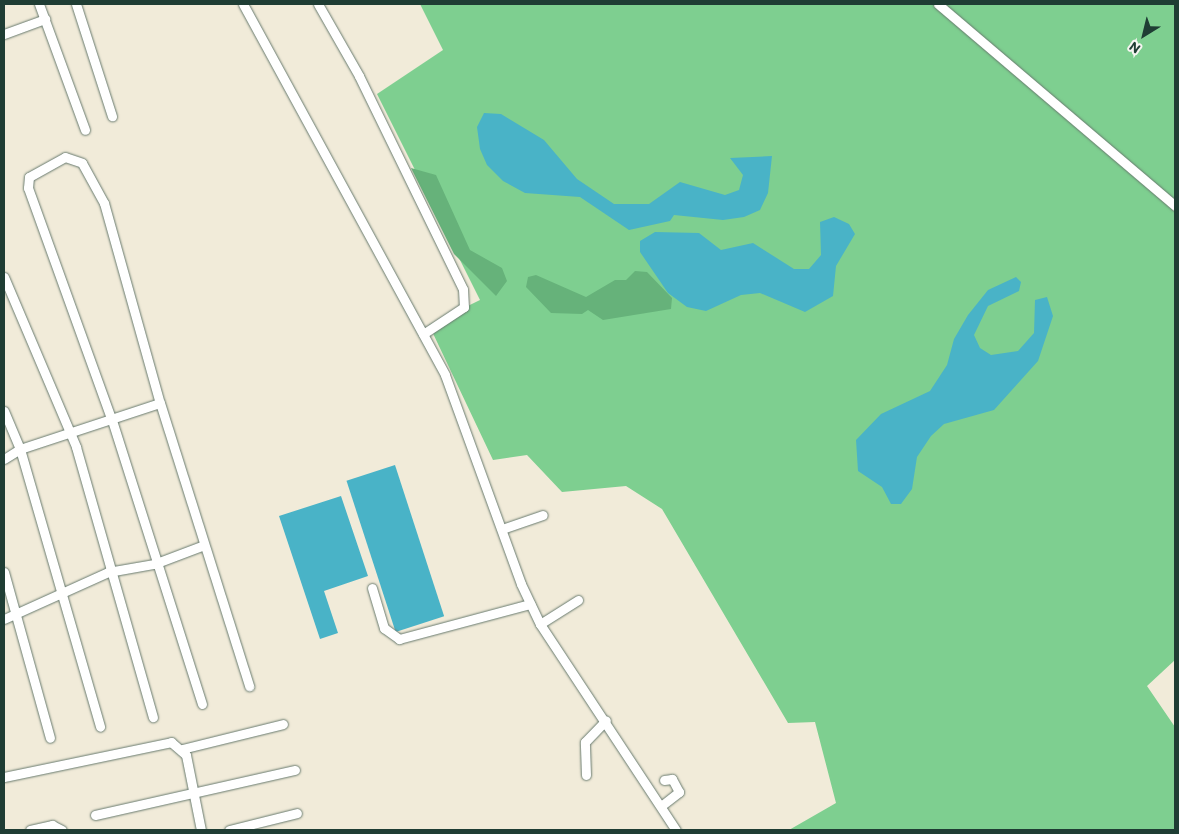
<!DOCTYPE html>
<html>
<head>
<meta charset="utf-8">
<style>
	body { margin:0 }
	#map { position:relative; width:1179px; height:834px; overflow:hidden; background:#f1ebd9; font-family:Itim,sans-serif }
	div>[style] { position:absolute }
	.green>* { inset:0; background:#7ecf90 }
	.forest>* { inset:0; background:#66b27a }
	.water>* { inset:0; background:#49b3c7; transform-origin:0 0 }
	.roads { filter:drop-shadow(0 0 1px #687a6e) drop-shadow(0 0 1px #687a6e) }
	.street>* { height:9px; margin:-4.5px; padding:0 4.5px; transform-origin:4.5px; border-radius:4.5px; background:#fff }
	span { translate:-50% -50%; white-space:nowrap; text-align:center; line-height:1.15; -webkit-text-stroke:4px #f6f6f2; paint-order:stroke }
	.frame { position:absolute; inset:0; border:5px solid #1f3d34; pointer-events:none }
	.north { position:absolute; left:1119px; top:10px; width:50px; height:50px; -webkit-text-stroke:4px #f6f6f2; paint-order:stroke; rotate:216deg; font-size:14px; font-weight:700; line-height:20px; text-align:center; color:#1f3d34 }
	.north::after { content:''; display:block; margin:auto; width:18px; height:22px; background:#1f3d34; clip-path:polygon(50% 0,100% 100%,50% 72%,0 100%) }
</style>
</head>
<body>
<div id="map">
	<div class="green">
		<div style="clip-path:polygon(420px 4px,1175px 4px,1175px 660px,1147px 686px,1175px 727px,1175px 830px,789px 830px,836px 803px,815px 722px,788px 723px,662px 509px,626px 486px,562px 492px,527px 455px,493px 460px,429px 325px,480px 300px,377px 94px,443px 50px)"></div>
	</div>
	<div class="forest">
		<div style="clip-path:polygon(411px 168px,436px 175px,470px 250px,502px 268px,507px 281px,496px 296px,454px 254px)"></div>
		<div style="clip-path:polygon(635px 271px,647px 272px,672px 298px,671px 309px,603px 320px,588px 310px,582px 314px,551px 313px,526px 287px,528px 277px,536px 275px,586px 297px,615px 280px,626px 280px)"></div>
	</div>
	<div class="water">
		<div style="clip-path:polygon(484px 113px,501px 114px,544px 140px,577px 179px,614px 204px,649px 204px,680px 182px,725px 195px,739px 190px,743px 175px,730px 158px,772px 156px,768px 193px,760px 210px,744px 217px,723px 220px,674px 215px,670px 221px,629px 230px,580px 197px,525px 193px,503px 181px,487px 165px,480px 149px,477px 127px)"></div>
		<div style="clip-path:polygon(834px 217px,849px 224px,855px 234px,836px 266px,833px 296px,805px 312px,760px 293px,741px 295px,706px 311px,687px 307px,668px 293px,640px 252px,640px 241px,655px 232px,699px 233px,721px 250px,753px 243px,794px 269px,809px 269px,821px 255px,820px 222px)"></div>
		<div style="clip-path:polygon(1016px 277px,1021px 282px,1019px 291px,988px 306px,974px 335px,980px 348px,991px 355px,1018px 351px,1034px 333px,1035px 300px,1047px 297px,1053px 316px,1038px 361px,994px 410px,944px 424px,931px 436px,917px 457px,912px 489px,901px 504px,891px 504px,882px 487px,858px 471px,856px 440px,881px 414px,930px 391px,947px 365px,954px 339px,968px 315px,988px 290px)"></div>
		<div style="left:395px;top:465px;width:159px;height:51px;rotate:72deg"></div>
		<div style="clip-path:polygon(341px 496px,368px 576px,324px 591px,338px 633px,320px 639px,279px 516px)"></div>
	</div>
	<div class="roads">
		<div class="street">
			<div style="left:39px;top:4px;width:134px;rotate:69.9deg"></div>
			<div style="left:76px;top:4px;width:118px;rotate:72.2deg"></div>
			<div style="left:243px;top:4px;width:422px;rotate:61.4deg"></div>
			<div style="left:445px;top:375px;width:222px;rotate:70deg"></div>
			<div style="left:521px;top:584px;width:44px;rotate:64.6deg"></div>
			<div style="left:540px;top:624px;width:247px;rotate:56.6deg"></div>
			<div style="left:318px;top:4px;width:83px;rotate:60.3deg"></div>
			<div style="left:359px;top:76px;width:237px;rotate:64deg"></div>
			<div style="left:463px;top:289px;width:18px;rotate:87deg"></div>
			<div style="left:464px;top:307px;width:49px;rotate:146.6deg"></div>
			<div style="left:938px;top:4px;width:311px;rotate:40.4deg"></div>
			<div style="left:4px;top:34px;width:44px;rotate:-20.1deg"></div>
			<div style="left:4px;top:277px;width:185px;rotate:67deg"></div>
			<div style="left:76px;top:447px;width:281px;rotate:74.1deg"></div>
			<div style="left:4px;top:411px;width:41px;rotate:67.2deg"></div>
			<div style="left:20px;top:449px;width:289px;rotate:73.9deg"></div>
			<div style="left:4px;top:459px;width:19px;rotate:-32deg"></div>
			<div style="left:20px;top:449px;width:147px;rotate:-18.2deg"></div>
			<div style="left:502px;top:529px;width:43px;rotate:-18.9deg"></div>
			<div style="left:4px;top:572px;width:172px;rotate:74.5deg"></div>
			<div style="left:372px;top:588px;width:42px;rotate:73.3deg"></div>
			<div style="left:384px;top:628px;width:19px;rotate:36deg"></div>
			<div style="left:399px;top:639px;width:136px;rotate:-15deg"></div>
			<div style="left:4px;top:619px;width:114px;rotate:-24.3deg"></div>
			<div style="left:108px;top:572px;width:47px;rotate:-9.9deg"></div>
			<div style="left:154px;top:564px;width:53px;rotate:-20.8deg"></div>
			<div style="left:540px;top:624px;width:45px;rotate:-32.3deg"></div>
			<div style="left:202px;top:704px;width:297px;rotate:-107.6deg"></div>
			<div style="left:112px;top:421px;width:248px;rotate:-109.8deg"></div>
			<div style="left:28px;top:188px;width:11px;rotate:-85deg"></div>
			<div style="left:29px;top:177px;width:41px;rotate:-29.1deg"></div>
			<div style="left:65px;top:157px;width:18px;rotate:19deg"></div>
			<div style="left:82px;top:163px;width:46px;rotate:61.2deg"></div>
			<div style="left:104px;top:203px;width:208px;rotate:74.4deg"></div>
			<div style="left:160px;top:403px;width:297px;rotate:72.5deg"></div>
			<div style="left:182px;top:749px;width:104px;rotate:-13.9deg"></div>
			<div style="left:586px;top:775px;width:33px;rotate:-92deg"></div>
			<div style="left:585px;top:742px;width:30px;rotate:-46deg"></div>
			<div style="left:4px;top:777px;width:171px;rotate:-11.8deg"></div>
			<div style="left:171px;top:742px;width:20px;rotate:41deg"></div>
			<div style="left:186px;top:755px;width:76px;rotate:78.7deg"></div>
			<div style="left:661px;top:806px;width:23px;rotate:-38deg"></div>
			<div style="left:679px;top:792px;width:15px;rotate:-118deg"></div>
			<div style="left:672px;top:779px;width:8px;rotate:173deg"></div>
			<div style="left:95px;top:815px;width:205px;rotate:-12.7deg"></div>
			<div style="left:30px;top:830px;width:23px;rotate:-13deg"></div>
			<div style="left:52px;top:825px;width:11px;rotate:27deg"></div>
			<div style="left:229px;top:830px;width:70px;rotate:-14deg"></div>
		</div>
	</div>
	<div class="frame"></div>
	<div class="north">N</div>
</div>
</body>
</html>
